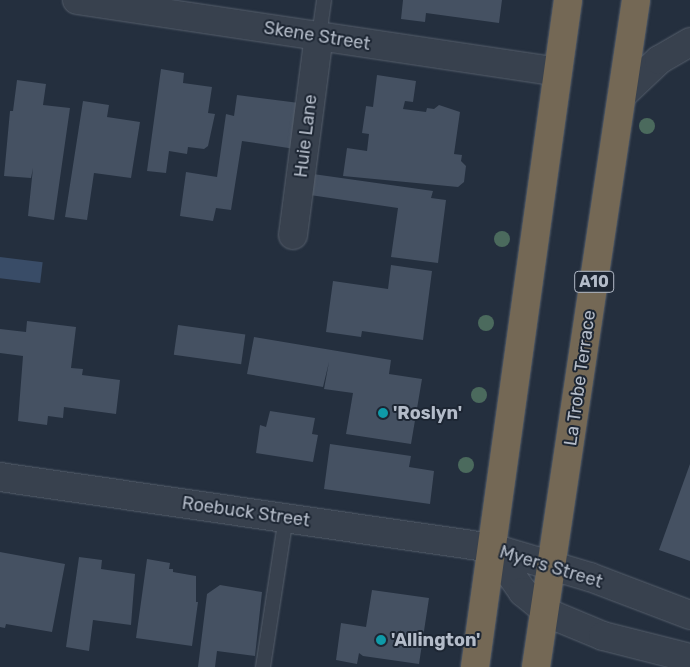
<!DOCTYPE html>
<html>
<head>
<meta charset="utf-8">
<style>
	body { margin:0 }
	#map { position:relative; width:690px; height:667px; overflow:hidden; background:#242f3e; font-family:Rubik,sans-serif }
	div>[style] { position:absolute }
	.water>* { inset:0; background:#394c67; transform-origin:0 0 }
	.building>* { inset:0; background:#455162; transform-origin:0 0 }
	.roads { filter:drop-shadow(0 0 1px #565f6c) drop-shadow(0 0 1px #565f6c) }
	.lane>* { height:14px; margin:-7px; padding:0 7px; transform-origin:7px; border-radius:7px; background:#38414e }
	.street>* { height:28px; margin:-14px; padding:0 14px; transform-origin:14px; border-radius:14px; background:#38414e }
	.highway>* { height:28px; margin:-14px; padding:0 14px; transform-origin:14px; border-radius:14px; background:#746855 }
	.trees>* { width:16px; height:16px; margin:-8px; border-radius:50%; background:#4b6a5d }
	.dots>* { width:14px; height:14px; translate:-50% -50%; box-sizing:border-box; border:2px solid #1d2633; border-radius:50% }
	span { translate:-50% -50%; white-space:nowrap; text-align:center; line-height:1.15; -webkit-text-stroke:4px #1d2633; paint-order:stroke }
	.shield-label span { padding:1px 4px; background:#1d2633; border:1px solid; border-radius:4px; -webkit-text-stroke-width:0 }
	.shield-label { font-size:16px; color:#b4bcc9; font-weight:700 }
	.street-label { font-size:18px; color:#b4bcc9 }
	.poi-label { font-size:18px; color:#b4bcc9; font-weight:700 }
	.left { translate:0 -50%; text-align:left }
</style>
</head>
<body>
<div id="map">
	<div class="water">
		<div style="left:0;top:257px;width:43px;height:21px;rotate:7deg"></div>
	</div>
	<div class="building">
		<div style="clip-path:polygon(403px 0,502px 0,499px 23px,426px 13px,425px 22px,401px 19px)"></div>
		<div style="clip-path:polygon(161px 69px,184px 73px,183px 83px,212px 87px,208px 113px,215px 114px,208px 146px,204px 149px,188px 147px,187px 154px,169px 151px,166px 173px,147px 171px)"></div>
		<div style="clip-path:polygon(377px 75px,416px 81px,413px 102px,405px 101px,403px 109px,426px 112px,427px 108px,434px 109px,439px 105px,460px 112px,454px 154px,462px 155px,461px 161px,466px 166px,464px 182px,458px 187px,343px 176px,347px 148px,367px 151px,369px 134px,362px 133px,366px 106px,373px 107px)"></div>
		<div style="clip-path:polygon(17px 80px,46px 84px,43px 105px,70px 108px,54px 220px,28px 216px,33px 168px,31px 178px,4px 176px,10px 111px,13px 111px)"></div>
		<div style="clip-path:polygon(237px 95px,299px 103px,295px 149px,242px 141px,231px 210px,216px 208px,213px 221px,180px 216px,186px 172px,217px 177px,226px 114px,234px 116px)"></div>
		<div style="clip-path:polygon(83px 101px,109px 105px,107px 117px,140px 122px,131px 178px,94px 173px,87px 220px,65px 217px)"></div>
		<div style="clip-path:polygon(313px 174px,433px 191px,431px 198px,446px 200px,438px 263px,391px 257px,398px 208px,310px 195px)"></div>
		<div style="clip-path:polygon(391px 265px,432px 271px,423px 340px,362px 331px,361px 337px,326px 332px,333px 281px,388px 289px)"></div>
		<div style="clip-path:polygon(27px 321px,76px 327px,71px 368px,83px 369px,82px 375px,120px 380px,116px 414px,64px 407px,63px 418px,48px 416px,47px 425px,18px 421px,23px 356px,0 353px,0 329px,26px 332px)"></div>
		<div style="left:178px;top:325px;width:68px;height:30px;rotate:8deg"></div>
		<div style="clip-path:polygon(254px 337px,391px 360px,389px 374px,422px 379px,411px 444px,346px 434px,353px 393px,324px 389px,329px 362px,323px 387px,247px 374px)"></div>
		<div style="clip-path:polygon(270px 411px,315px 418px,312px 434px,318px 435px,313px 462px,256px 453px,260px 425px,266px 427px)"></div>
		<div style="clip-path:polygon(330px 444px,411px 456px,409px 467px,434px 471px,430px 504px,324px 489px)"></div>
		<div style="clip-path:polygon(690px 464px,690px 561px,659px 550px)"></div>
		<div style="clip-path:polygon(0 552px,65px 564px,52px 632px,6px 624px,5px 628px,0 627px)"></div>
		<div style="clip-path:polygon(79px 557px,102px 560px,101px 569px,135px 574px,131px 625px,93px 620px,89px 651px,66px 647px)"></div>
		<div style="clip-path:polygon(147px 559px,170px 563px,169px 569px,173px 569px,173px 572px,196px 576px,196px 602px,198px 602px,192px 646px,136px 638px)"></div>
		<div style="clip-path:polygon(220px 585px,262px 592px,255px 656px,217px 651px,215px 667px,198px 667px,207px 594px)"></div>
		<div style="clip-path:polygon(372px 590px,429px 598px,419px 664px,363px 656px,359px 653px,357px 664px,336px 660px,341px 623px,366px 627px)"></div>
	</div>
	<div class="roads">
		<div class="lane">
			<div style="left:319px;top:36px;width:36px;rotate:-82deg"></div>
			<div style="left:263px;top:667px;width:152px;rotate:-81.3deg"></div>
		</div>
		<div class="street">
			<div style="left:77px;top:0;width:485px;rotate:8.5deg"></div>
			<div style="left:622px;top:95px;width:51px;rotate:-43.4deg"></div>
			<div style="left:659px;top:60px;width:36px;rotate:-30deg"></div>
			<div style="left:293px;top:235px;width:201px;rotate:-82.6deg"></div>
			<div style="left:0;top:477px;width:497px;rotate:8.2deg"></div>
			<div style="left:492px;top:548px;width:102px;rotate:16.5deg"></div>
			<div style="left:590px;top:577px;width:107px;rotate:20.8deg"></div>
			<div style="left:492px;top:548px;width:54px;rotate:54.8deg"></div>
			<div style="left:523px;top:592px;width:35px;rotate:39deg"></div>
			<div style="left:550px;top:614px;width:57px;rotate:22.5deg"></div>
			<div style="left:603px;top:636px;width:90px;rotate:14.2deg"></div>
		</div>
		<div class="highway">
			<div style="left:475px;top:667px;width:673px;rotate:-82.06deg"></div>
			<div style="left:536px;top:667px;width:674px;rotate:-81.47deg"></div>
		</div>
	</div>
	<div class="trees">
		<div style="left:647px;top:126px"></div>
		<div style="left:502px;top:239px"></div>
		<div style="left:486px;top:323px"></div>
		<div style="left:479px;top:395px"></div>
		<div style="left:466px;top:465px"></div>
	</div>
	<div class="dots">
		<div style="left:383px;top:413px;background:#0f9aa8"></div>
		<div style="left:381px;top:640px;background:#0f9aa8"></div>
	</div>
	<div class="shield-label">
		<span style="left:594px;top:282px">A10</span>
	</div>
	<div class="street-label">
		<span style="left:317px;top:36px;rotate:9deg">Skene Street</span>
		<span style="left:306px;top:136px;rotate:-83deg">Huie Lane</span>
		<span style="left:580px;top:378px;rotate:-82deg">La Trobe Terrace</span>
		<span style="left:246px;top:512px;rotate:8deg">Roebuck Street</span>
		<span style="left:551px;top:567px;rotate:17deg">Myers Street</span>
	</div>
	<div class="poi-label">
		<span class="left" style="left:393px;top:413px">'Roslyn'</span>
		<span class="left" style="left:391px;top:640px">'Allington'</span>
	</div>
</div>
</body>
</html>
